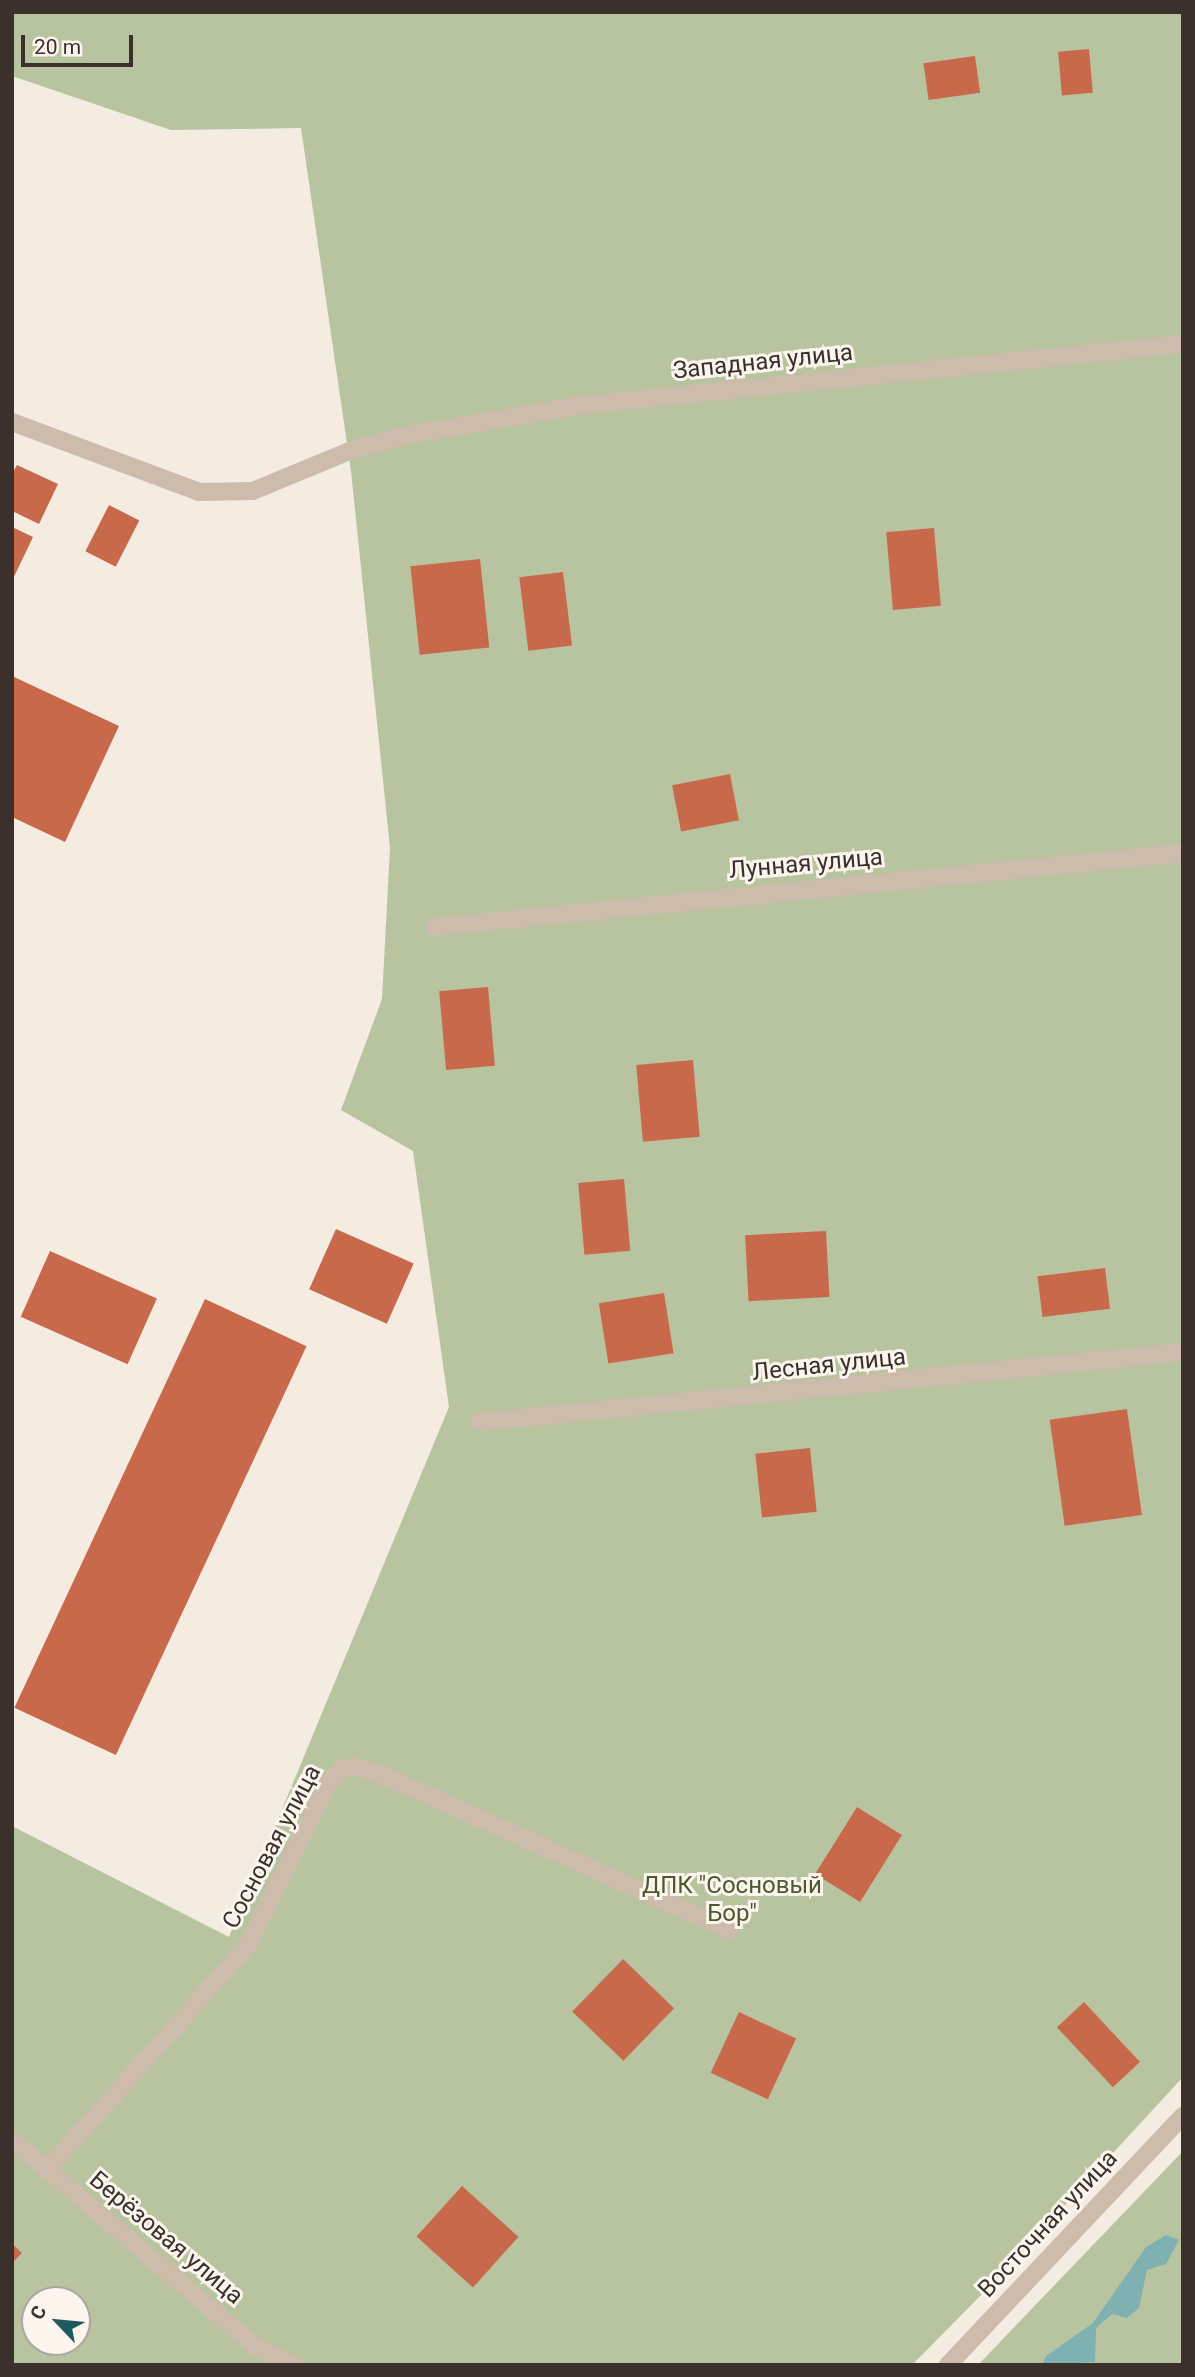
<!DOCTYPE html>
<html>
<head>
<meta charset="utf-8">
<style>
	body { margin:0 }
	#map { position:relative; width:1195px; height:2377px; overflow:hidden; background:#f4ebe1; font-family:Roboto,sans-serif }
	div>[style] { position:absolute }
	.green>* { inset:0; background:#b8c4a0 }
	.water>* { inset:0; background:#7fb0b2 }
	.building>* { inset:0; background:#c8694b; transform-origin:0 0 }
	.minor>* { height:18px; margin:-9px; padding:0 9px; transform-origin:9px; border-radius:9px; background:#cdbbac }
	span { translate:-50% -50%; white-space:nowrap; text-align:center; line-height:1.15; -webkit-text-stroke:6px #fbf5ee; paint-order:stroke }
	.street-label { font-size:24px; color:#3b302b }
	.park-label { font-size:24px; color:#4a5a2e }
	.frame { position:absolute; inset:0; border:14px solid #3b302b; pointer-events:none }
	.north { position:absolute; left:21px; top:2286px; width:70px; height:70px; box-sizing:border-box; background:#fbf5ee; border:2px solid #aea6a0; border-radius:50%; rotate:296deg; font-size:19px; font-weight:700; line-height:28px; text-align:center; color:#3b302b }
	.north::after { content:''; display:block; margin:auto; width:24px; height:32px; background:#1f5a5e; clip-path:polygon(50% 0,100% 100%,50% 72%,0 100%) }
	.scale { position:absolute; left:21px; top:35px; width:112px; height:32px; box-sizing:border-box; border:4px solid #3b302b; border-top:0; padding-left:9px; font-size:21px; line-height:24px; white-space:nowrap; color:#3b302b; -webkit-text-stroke:5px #fbf5ee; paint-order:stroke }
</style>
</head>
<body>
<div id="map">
	<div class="green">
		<div style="clip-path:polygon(evenodd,12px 12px,1183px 12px,1183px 2077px,995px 2281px,912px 2365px,12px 2365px,12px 1826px,229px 1937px,449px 1407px,413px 1151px,341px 1110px,382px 999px,390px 848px,351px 471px,301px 128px,171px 130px,12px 76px,12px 12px,35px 2300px,77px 2300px,77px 2342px,35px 2342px,35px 2300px)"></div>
		<div style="clip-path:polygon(1183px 2151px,1183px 2365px,978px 2365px)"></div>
	</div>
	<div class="water">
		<div style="clip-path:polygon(1166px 2235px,1179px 2240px,1166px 2264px,1147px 2270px,1139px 2308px,1127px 2318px,1112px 2314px,1096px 2328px,1095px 2362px,1042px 2365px,1046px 2356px,1093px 2323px,1146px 2247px)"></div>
	</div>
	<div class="building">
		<div style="left:1089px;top:49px;width:44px;height:31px;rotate:85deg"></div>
		<div style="left:975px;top:56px;width:37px;height:52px;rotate:82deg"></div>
		<div style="clip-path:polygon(17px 465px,58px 484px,39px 524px,12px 511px,12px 474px)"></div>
		<div style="left:109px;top:505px;width:34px;height:52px;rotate:27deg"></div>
		<div style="clip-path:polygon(12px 527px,33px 537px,12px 581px)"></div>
		<div style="left:934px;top:528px;width:78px;height:48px;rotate:85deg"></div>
		<div style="left:480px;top:559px;width:89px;height:70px;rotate:84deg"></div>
		<div style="left:563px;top:572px;width:74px;height:44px;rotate:83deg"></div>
		<div style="clip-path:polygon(12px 676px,119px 726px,65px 842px,12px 817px)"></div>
		<div style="left:730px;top:774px;width:47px;height:59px;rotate:79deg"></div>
		<div style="left:488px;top:987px;width:79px;height:49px;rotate:85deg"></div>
		<div style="left:693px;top:1060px;width:77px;height:57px;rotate:85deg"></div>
		<div style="left:624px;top:1179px;width:72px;height:46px;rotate:85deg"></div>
		<div style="left:336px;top:1229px;width:85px;height:66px;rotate:24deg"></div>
		<div style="left:826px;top:1231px;width:66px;height:81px;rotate:87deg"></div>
		<div style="left:50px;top:1251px;width:117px;height:72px;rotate:24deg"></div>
		<div style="left:1105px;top:1268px;width:41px;height:68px;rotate:83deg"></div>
		<div style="left:664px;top:1293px;width:61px;height:66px;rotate:81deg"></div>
		<div style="left:205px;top:1299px;width:112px;height:451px;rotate:25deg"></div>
		<div style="left:1127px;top:1409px;width:107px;height:78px;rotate:82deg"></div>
		<div style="left:810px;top:1448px;width:64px;height:55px;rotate:84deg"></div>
		<div style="left:857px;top:1807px;width:53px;height:79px;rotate:32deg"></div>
		<div style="left:623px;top:1959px;width:71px;height:73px;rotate:44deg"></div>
		<div style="left:1084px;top:2002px;width:82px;height:37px;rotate:47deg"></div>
		<div style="left:739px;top:2012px;width:63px;height:67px;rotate:25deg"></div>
		<div style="left:462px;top:2186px;width:76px;height:68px;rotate:42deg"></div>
		<div style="clip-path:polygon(12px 2244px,22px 2253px,12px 2263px)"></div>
	</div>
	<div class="minor">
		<div style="left:12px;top:422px;width:200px;rotate:20.5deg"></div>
		<div style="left:199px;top:492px;width:54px;rotate:-1.1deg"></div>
		<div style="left:253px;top:491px;width:107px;rotate:-22.5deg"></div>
		<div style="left:352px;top:450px;width:57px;rotate:-15.3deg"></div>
		<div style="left:407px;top:435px;width:179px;rotate:-9.7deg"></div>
		<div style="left:583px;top:405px;width:603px;rotate:-5.81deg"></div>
		<div style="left:434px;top:927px;width:753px;rotate:-5.64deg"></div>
		<div style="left:480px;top:1422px;width:706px;rotate:-5.69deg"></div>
		<div style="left:12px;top:2140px;width:320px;rotate:40.3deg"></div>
		<div style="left:256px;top:2347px;width:42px;rotate:25.3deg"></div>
		<div style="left:47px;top:2170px;width:302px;rotate:-48.2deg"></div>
		<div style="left:248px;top:1945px;width:182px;rotate:-63.6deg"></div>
		<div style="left:329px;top:1782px;width:19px;rotate:-47deg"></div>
		<div style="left:342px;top:1768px;width:16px;rotate:-4deg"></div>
		<div style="left:358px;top:1767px;width:31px;rotate:19deg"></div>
		<div style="left:387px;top:1777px;width:375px;rotate:24.1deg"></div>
		<div style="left:948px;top:2365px;width:342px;rotate:-46.7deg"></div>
	</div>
	<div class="street-label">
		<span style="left:763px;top:362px;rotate:-6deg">Западная улица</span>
		<span style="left:806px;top:864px;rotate:-5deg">Лунная улица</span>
		<span style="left:829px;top:1365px;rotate:-6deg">Лесная улица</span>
		<span style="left:272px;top:1847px;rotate:-62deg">Сосновая улица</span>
		<span style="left:1048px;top:2224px;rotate:-47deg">Восточная улица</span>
		<span style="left:166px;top:2238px;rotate:40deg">Берёзовая улица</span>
	</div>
	<div class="park-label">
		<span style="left:732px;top:1900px">ДПК "Сосновый<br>Бор"</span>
	</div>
	<div class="frame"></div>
	<div class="north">С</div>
	<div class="scale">20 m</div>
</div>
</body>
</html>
